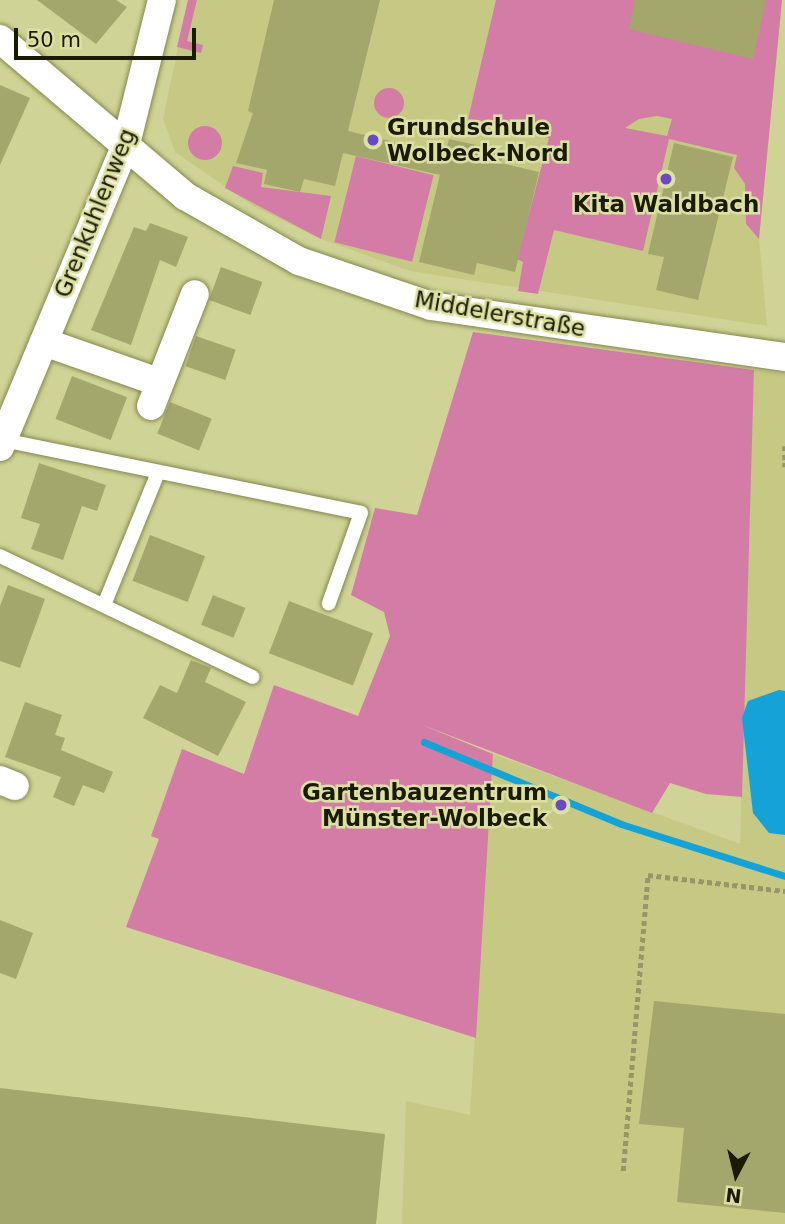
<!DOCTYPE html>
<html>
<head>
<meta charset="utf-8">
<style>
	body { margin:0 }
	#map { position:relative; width:785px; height:1224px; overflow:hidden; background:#cfd395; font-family:"DejaVu Sans",sans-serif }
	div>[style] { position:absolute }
	.built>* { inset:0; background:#c5c983 }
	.green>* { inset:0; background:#d37da6; transform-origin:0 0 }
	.round { border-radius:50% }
	.water>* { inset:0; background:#15a2d6 }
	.stream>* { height:7px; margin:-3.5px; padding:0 3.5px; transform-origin:3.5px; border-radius:3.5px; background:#15a2d6 }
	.building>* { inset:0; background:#a4a76b; transform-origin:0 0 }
	.path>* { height:4.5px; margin-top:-2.25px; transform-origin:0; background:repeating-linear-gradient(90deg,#959866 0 5px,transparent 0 8.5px) }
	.roads { filter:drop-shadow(0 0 2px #84874b) drop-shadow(0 0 2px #84874b) }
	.service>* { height:14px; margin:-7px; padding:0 7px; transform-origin:7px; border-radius:7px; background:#fff }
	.minor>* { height:28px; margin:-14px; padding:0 14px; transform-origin:14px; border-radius:14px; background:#fff }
	.dots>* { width:19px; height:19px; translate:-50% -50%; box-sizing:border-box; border:4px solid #dce0a2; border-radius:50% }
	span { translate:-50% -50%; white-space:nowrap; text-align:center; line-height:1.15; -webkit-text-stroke:5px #dce0a2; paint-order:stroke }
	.poi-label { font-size:23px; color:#1b1b04; font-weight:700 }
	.left { translate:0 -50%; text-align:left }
	.right { translate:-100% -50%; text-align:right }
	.street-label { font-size:23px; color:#1b1b04 }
	.north { position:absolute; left:701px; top:1140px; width:70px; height:70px; -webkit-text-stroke:5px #dce0a2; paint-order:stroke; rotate:187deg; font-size:19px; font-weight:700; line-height:28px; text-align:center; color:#1b1b04 }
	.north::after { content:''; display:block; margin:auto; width:24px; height:32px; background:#1b1b04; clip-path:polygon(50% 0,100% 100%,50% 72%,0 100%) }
	.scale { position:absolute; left:14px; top:28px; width:182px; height:32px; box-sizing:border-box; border:4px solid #1b1b04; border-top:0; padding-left:9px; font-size:21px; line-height:24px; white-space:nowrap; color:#1b1b04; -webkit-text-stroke:5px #dce0a2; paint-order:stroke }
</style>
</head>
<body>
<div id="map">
	<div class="built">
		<div style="clip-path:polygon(188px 0,782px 0,759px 239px,767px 326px,410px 271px,321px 239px,255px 207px,175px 152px,163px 119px)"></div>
		<div style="clip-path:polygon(754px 370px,785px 374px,785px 1224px,402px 1224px,406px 1101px,470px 1115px,493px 754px,740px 844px)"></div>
	</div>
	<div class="green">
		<div style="clip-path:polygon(188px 0,197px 0,187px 41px,203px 45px,201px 53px,177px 47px)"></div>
		<div style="clip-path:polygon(evenodd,496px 0,782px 0,759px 239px,746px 224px,745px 184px,734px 168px,737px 155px,669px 139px,643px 251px,554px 230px,538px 294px,518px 291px,523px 262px,517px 259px,549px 138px,468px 119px,496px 0,657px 116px,672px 119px,667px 136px,625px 128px,639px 119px,657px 116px)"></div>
		<div class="round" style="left:374px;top:88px;width:30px;height:30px"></div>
		<div class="round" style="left:188px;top:126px;width:34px;height:34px"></div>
		<div style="left:356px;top:156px;width:80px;height:89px;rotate:14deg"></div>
		<div style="clip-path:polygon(233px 166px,263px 173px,261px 187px,331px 196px,321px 239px,225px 188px)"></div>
		<div style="clip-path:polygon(473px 332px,754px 370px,742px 797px,706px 794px,670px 783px,652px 813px,420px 724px,493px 754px,476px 1038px,126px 927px,159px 839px,151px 836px,182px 749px,244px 774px,274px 685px,358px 716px,390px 636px,384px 612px,351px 595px,375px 508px,417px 515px)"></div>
	</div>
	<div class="water">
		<div style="clip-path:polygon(779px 690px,785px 691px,785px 835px,769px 833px,753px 813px,742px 718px,748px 701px)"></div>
	</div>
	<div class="stream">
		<div style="left:424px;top:742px;width:213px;rotate:22.6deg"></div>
		<div style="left:621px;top:824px;width:172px;rotate:17.6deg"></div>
	</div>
	<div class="building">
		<div style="clip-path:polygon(37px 0,116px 0,127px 7px,96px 44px)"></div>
		<div style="clip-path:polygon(274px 0,380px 0,348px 131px,445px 154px,449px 139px,504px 151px,501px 163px,539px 172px,515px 272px,477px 263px,474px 275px,419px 262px,440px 175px,343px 153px,335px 186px,304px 179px,300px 192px,264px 184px,267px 170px,236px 163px,253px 113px,248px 111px)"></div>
		<div style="clip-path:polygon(635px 0,766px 0,753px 59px,629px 29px)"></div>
		<div style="clip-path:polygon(0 85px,30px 98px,0 165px)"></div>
		<div style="clip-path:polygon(674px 143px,733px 157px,698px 300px,656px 290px,664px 257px,648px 254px)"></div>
		<div style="clip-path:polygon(150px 223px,188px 237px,176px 267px,160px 260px,131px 345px,91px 330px,134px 227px,146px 231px)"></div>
		<div style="left:221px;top:267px;width:44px;height:35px;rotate:20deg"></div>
		<div style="left:196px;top:336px;width:42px;height:32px;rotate:19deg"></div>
		<div style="left:72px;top:376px;width:59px;height:46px;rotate:21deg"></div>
		<div style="left:170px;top:402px;width:45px;height:34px;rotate:22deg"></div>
		<div style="clip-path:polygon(39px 463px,106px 485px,97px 511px,82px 506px,63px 560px,31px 549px,40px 524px,21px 518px)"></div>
		<div style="left:150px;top:535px;width:59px;height:49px;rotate:21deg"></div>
		<div style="clip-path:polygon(8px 585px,45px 599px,20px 668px,0 661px,0 606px)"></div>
		<div style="left:213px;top:595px;width:35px;height:32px;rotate:22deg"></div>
		<div style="left:289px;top:601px;width:90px;height:56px;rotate:21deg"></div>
		<div style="clip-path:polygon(191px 660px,211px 668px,205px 682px,246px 702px,218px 756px,143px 718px,160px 685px,177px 693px)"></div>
		<div style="clip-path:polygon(25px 702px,62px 715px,55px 735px,65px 738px,61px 750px,113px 772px,104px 793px,83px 785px,74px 806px,53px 797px,61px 777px,5px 757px)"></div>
		<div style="clip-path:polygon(0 920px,33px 933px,16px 979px,0 973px)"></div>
		<div style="clip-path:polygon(654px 1001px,785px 1014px,785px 1213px,677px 1202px,684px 1128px,639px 1124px)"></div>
		<div style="clip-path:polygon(0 1088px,385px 1134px,376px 1224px,0 1224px)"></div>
	</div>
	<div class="path">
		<div style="left:785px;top:446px;width:21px;rotate:90deg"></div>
		<div style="left:623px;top:1171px;width:297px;rotate:-85.2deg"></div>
		<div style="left:648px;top:875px;width:138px;rotate:6.7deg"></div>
	</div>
	<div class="roads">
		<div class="service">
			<div style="left:3px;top:440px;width:365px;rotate:11.5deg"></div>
			<div style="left:361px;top:513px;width:96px;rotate:109.6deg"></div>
			<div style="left:0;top:556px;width:280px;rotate:25.6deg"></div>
			<div style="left:104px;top:605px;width:143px;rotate:-67.8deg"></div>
		</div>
		<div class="minor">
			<div style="left:0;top:39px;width:243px;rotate:40.3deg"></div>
			<div style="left:185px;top:196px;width:131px;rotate:29.7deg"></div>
			<div style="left:299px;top:261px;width:139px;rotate:18.8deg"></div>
			<div style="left:431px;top:306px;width:358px;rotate:8.2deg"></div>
			<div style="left:44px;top:342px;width:121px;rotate:19.3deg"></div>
			<div style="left:151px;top:406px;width:120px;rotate:-68.6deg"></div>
			<div style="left:0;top:447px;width:328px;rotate:-67.4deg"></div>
			<div style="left:126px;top:144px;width:148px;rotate:-76deg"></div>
			<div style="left:0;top:780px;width:16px;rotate:22deg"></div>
		</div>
	</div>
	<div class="dots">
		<div style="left:373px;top:140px;background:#6a49c2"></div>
		<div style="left:666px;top:179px;background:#6a49c2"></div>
		<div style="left:561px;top:805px;background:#6a49c2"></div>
	</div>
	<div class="poi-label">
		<span class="left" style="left:387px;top:140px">Grundschule<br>Wolbeck-Nord</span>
		<span style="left:666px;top:204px">Kita Waldbach</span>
		<span class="right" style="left:547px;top:805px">Gartenbauzentrum<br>Münster-Wolbeck</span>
	</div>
	<div class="street-label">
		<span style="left:95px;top:213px;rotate:-68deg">Grenkuhlenweg</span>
		<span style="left:500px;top:314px;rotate:10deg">Middelerstraße</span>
	</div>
	<div class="north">N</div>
	<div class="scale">50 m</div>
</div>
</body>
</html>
